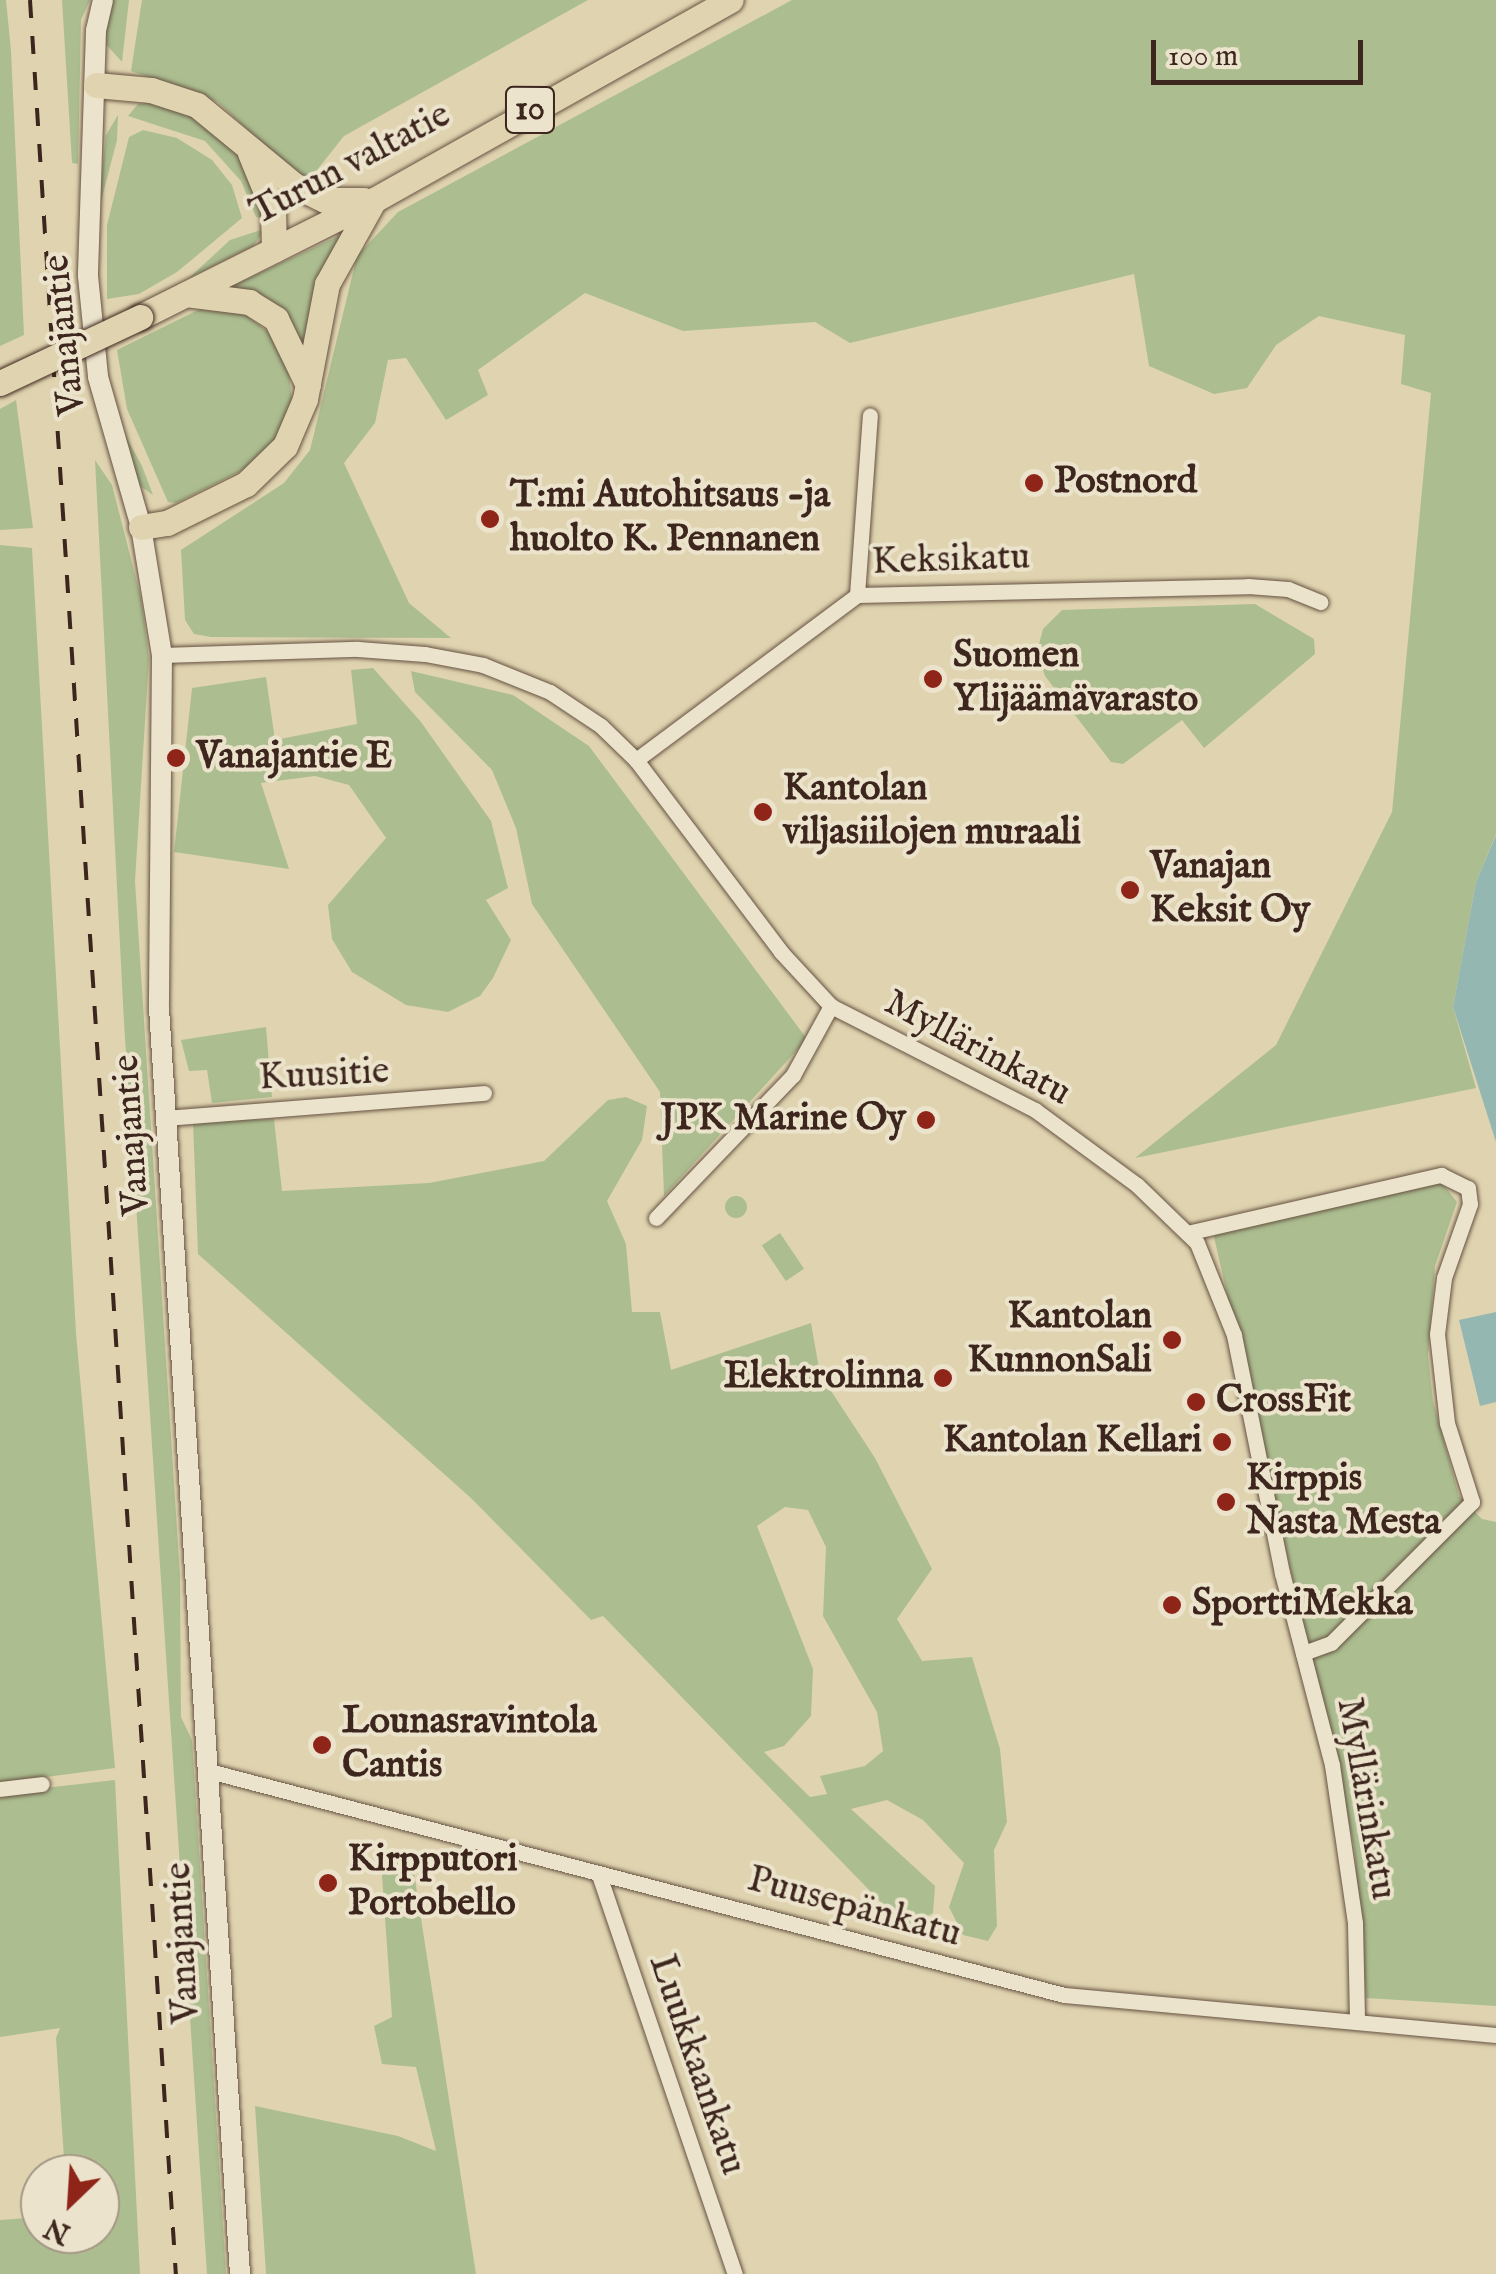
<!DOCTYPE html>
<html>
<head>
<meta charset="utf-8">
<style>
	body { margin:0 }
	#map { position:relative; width:1496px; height:2274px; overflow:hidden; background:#e0d4b0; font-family:"IM FELL English",serif }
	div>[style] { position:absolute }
	.green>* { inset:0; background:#acbe90; transform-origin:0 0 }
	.round { border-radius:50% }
	.water>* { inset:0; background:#95b7b2 }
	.roads { filter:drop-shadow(0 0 2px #665242) drop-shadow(0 0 2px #665242) }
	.minor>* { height:15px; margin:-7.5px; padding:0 7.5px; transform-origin:7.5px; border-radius:7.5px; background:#ebe3cc }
	.tertiary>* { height:20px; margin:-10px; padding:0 10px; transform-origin:10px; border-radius:10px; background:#ebe3cc }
	.trunk>* { height:25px; margin:-12.5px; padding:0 12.5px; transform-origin:12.5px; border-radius:12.5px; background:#e0d4b0 }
	.rail>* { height:4px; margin-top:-2px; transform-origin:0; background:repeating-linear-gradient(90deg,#3d261d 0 18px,transparent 0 36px) }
	.bridges { filter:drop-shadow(0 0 2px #3d261d) drop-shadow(0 0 2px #3d261d) }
	.trunk-bridge>* { height:25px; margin:-12.5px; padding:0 12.5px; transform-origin:12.5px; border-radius:12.5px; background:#e0d4b0 }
	.dots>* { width:28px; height:28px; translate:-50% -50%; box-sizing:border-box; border:5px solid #ebe3cc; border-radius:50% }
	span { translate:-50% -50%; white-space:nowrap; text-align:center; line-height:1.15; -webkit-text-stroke:8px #ebe3cc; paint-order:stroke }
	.shield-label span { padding:2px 8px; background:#ebe3cc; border:2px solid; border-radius:8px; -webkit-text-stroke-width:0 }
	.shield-label { font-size:35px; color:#3d261d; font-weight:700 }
	.street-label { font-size:38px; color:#3d261d }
	.poi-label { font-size:38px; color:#3d261d; font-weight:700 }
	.left { translate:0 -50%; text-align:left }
	.right { translate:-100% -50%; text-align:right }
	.north { position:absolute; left:20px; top:2154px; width:100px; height:100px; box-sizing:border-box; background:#ebe3cc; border:2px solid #a59786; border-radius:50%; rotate:205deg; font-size:28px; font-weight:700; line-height:40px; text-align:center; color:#3d261d }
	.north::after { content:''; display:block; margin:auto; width:35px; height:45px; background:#8f2418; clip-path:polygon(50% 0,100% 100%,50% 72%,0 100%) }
	.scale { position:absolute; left:1151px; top:40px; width:212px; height:45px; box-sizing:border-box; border:5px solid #3d261d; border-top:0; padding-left:12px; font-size:30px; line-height:35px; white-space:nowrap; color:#3d261d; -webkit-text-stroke:8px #ebe3cc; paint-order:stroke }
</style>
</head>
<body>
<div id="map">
	<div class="green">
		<div style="clip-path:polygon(0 0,6px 0,11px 51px,24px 335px,0 346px)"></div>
		<div style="clip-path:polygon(62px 0,90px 0,81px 20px,78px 164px,72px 163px)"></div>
		<div style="clip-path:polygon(112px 0,129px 0,122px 62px,103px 41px)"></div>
		<div style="clip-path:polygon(142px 0,588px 0,344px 136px,306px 184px,218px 102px,131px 71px)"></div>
		<div style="clip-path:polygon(792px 0,1496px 0,1496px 834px,1476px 882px,1453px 1007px,1476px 1088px,1135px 1158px,1276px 1045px,1392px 812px,1431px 393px,1401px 384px,1405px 335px,1319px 316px,1276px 345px,1247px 388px,1214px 394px,1149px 366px,1134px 274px,850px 343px,815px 322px,683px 331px,585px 293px,478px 370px,488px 395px,446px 420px,406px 358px,388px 360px,375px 423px,344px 463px,409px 603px,451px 638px,211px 637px,194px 634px,185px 620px,181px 550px,284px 483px,310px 450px,357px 256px,398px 212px)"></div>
		<div style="clip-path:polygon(160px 102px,178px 106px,235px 145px,270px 218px,256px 217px,241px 181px,205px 141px,128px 116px,138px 104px)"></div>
		<div style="clip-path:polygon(118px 115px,117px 140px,98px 213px,106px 135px)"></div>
		<div style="clip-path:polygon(143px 130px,177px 138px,212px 160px,232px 185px,242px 218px,177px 272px,139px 294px,107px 299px,107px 225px,129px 137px)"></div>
		<div style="clip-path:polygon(267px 228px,253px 246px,189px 278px,230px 240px)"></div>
		<div style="clip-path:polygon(343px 234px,307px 355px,234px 285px)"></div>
		<div style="clip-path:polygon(204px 307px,246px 315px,276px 338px,287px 357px,292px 400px,276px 439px,253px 465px,176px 503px,168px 502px,127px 409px,117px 350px)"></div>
		<div style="clip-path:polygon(16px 400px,33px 528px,0 530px,0 409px)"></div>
		<div style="clip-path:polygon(122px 429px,142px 466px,153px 495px,137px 484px)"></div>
		<div style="clip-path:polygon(95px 460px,112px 485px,141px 598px,149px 658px,135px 881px,180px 1575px,181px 1717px,192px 1740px,226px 2274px,207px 2274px,124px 1023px)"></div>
		<div style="clip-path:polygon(0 545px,32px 548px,76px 1333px,115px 1768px,0 1783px)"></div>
		<div style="clip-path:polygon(1255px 604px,1314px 639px,1315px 654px,1204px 748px,1182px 720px,1123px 764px,1111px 762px,1045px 676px,1037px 652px,1043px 629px,1062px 610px)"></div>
		<div style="clip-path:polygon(373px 668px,421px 722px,491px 821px,508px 888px,486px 900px,511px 940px,493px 978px,480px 996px,448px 1012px,406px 1005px,352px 972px,332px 939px,328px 905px,386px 838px,349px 785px,315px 776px,261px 783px,289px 869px,174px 852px,192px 688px,266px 677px,275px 740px,357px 724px,351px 670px)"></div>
		<div style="clip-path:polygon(411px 671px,513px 695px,589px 746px,807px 1039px,664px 1196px,660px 1092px,532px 904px,516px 828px,492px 770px,415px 692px)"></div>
		<div style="clip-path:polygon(266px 1027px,272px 1097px,212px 1103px,207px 1070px,189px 1071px,181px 1040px)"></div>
		<div style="clip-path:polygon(evenodd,626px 1097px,647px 1106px,642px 1140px,607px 1201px,626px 1244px,632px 1312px,660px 1312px,671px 1370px,811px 1323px,820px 1374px,875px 1458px,932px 1569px,897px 1619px,922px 1661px,972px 1657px,1000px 1749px,1007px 1822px,994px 1850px,997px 1926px,988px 1941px,963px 1935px,949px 1907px,964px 1863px,923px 1820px,887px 1800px,851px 1809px,935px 1886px,933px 1913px,906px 1928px,603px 1616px,591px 1620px,472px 1499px,198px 1254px,193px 1122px,274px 1119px,282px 1191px,429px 1183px,544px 1161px,608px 1100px,626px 1097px,785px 1507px,808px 1510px,826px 1547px,823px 1616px,877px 1712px,883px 1751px,865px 1766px,820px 1776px,827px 1794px,810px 1797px,764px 1752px,784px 1746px,811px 1716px,813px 1669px,757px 1526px,785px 1507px)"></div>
		<div style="clip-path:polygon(1403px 1184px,1443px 1184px,1457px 1202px,1435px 1266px,1428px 1355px,1433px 1401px,1459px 1496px,1482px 1519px,1496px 1522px,1496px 2006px,1366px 1998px,1354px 1846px,1214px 1237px,1220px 1228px)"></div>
		<div class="round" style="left:725px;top:1196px;width:22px;height:22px"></div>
		<div style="left:780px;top:1233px;width:43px;height:22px;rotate:56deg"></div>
		<div style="clip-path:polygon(115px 1780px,140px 2274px,0 2274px,0 2220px,40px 2217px,40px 2234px,100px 2234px,100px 2174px,65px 2174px,56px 2038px,60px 2028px,0 2037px,0 1793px)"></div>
		<div style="clip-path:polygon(412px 1860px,476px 2274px,266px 2274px,255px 2106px,398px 2136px,436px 2151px,416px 2067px,382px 2064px,374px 2026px,392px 2017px,381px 1861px)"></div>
	</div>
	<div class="water">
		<div style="clip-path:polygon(1496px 835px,1496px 1142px,1453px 1007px,1476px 882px)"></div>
		<div style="clip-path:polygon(1496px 1312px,1496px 1402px,1480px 1406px,1459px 1320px)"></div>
	</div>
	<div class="roads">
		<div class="minor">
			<div style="left:857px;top:595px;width:180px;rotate:-85.9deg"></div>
			<div style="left:162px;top:655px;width:196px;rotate:-1.8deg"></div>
			<div style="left:358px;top:649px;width:67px;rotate:4.3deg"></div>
			<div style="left:425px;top:654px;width:59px;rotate:10.7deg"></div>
			<div style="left:483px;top:665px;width:72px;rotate:21.9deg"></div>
			<div style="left:550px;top:692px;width:61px;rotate:33.7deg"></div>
			<div style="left:601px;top:726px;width:49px;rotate:44.2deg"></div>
			<div style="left:636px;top:760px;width:241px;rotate:52.9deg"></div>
			<div style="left:781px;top:952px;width:74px;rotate:47.2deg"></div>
			<div style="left:831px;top:1006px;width:229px;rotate:27deg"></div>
			<div style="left:1035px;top:1110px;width:127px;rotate:36.3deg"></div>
			<div style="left:1137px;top:1185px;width:83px;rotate:44deg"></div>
			<div style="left:1197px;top:1243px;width:99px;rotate:68.1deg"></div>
			<div style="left:1234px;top:1335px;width:243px;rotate:78.6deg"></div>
			<div style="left:1282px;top:1573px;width:198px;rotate:75.4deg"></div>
			<div style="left:1332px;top:1765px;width:160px;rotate:81.7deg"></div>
			<div style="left:1355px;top:1923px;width:99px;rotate:88.8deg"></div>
			<div style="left:636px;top:760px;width:276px;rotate:-36.7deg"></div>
			<div style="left:857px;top:595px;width:391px;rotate:-1.3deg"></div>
			<div style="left:1248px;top:586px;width:40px;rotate:4.3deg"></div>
			<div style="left:1288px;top:589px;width:35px;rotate:22deg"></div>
			<div style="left:166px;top:1118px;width:319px;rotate:-4.5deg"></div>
			<div style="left:656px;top:1218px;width:198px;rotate:-46.2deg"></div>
			<div style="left:793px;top:1075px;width:79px;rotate:-61.2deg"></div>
			<div style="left:1187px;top:1233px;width:261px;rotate:-12.9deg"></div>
			<div style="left:1441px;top:1175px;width:30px;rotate:26deg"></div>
			<div style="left:1468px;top:1188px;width:16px;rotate:83deg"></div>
			<div style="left:1470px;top:1204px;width:78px;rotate:109.4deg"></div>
			<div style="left:1444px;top:1278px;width:56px;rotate:97.1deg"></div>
			<div style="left:1437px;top:1334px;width:90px;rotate:83.6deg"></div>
			<div style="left:1447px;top:1423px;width:83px;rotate:72.4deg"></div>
			<div style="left:1472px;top:1502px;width:199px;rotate:135deg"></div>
			<div style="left:1331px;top:1643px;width:30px;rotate:160deg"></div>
			<div style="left:209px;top:1771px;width:884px;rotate:14.68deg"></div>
			<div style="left:1064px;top:1995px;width:434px;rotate:5.3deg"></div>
			<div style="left:0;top:1789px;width:42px;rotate:-6.8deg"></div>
			<div style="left:599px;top:1875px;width:422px;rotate:71.2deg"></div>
		</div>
		<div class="tertiary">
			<div style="left:103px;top:0;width:32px;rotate:103deg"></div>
			<div style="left:96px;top:31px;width:245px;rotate:91.9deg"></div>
			<div style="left:88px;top:276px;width:101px;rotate:84.3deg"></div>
			<div style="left:98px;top:377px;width:156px;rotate:74deg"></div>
			<div style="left:141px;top:527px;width:130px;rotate:80.7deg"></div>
			<div style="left:162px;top:655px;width:353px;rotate:90.5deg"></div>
			<div style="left:159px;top:1008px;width:1269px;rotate:86.34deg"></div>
		</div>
		<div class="trunk">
			<div style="left:96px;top:85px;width:55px;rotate:5.2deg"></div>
			<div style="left:151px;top:90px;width:48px;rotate:18.1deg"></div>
			<div style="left:197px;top:105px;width:126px;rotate:39.5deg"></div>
			<div style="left:294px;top:185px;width:34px;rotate:26deg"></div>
			<div style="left:325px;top:200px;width:39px"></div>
			<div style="left:250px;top:153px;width:61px;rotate:67.7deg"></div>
			<div style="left:273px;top:209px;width:41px;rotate:88.6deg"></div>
			<div style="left:186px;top:294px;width:64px;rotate:7.2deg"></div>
			<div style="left:249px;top:302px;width:32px;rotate:32deg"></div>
			<div style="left:276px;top:319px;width:73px;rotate:64.1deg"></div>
			<div style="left:140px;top:317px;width:262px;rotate:-26.6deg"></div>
			<div style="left:374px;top:200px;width:409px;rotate:-29.3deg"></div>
			<div style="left:141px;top:527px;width:26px;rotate:-9deg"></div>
			<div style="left:167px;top:523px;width:88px;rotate:-26.3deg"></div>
			<div style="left:246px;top:484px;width:54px;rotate:-44.3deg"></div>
			<div style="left:285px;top:446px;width:51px;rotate:-66.9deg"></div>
			<div style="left:305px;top:399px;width:117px;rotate:-79.2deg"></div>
			<div style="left:327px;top:284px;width:96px;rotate:-60.8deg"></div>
		</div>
	</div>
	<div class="rail">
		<div style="left:30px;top:0;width:2279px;rotate:86.33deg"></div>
	</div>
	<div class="bridges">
		<div class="trunk-bridge">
			<div style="left:0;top:383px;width:155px;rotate:-25.2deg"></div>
		</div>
	</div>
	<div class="dots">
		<div style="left:1034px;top:483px;background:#8f2418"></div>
		<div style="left:490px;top:519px;background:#8f2418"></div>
		<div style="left:933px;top:679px;background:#8f2418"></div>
		<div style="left:176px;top:758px;background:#8f2418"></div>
		<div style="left:763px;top:812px;background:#8f2418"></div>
		<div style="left:1130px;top:890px;background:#8f2418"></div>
		<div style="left:926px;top:1120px;background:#8f2418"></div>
		<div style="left:1172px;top:1340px;background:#8f2418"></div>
		<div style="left:943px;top:1378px;background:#8f2418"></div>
		<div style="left:1196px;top:1402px;background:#8f2418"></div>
		<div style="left:1222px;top:1442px;background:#8f2418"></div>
		<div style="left:1226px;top:1502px;background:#8f2418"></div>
		<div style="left:1172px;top:1605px;background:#8f2418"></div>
		<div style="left:322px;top:1745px;background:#8f2418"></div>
		<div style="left:328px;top:1883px;background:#8f2418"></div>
	</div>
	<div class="shield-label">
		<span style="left:530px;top:110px">10</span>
	</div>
	<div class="street-label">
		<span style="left:351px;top:165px;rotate:-28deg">Turun valtatie</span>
		<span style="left:66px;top:335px;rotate:-96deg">Vanajantie</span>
		<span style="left:951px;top:561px;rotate:-2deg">Keksikatu</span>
		<span style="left:977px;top:1049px;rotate:28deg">Myllärinkatu</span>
		<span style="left:324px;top:1076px;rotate:-3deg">Kuusitie</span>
		<span style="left:133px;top:1135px;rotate:-94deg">Vanajantie</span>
		<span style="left:1365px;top:1799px;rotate:80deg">Myllärinkatu</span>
		<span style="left:854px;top:1908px;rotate:15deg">Puusepänkatu</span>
		<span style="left:184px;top:1943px;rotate:-93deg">Vanajantie</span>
		<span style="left:696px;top:2065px;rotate:71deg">Luukkaankatu</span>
	</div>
	<div class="poi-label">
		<span class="left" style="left:1054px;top:483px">Postnord</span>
		<span class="left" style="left:510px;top:519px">T:mi Autohitsaus -ja<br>huolto K. Pennanen</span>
		<span class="left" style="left:953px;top:679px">Suomen<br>Ylijäämävarasto</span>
		<span class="left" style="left:196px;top:758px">Vanajantie E</span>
		<span class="left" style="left:783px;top:812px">Kantolan<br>viljasiilojen muraali</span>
		<span class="left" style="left:1150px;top:890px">Vanajan<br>Keksit Oy</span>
		<span class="right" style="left:906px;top:1120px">JPK Marine Oy</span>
		<span class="right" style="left:1152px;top:1340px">Kantolan<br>KunnonSali</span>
		<span class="right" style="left:923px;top:1378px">Elektrolinna</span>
		<span class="left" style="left:1216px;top:1402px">CrossFit</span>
		<span class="right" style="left:1202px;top:1442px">Kantolan Kellari</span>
		<span class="left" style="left:1246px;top:1502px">Kirppis<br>Nasta Mesta</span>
		<span class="left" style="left:1192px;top:1605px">SporttiMekka</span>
		<span class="left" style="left:342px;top:1745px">Lounasravintola<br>Cantis</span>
		<span class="left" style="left:348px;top:1883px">Kirpputori<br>Portobello</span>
	</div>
	<div class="north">N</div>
	<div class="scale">100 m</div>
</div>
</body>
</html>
